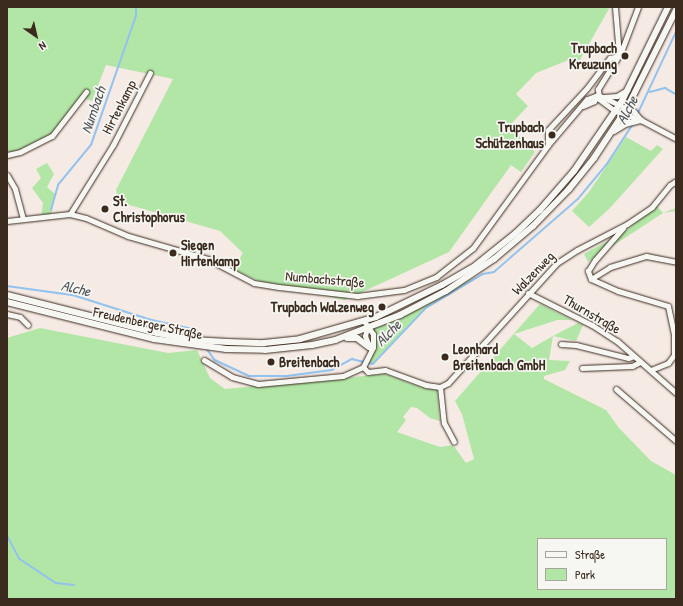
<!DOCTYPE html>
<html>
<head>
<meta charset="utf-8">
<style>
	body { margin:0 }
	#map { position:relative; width:683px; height:606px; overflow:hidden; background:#f5eae4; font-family:"Patrick Hand",sans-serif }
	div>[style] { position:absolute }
	.green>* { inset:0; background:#b2e6a7 }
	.stream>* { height:1.5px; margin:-0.75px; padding:0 0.75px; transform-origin:0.75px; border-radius:0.75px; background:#92c2ee }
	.roads { filter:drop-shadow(0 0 1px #3b2a1e) drop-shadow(0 0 1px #3b2a1e) }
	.minor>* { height:5px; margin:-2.5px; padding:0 2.5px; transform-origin:2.5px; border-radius:2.5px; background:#f6f6f2 }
	.major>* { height:6px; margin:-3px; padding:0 3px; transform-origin:3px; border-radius:3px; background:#f6f6f2 }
	.dots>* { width:11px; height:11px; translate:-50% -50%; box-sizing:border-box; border:2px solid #f6f6f2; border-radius:50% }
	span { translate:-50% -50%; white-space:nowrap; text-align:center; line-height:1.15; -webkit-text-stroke:3.5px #f6f6f2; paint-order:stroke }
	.poi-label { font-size:14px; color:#3b2a1e; font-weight:700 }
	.right { translate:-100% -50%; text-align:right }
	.left { translate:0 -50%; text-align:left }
	.street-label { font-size:14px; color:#3b2a1e }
	.water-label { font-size:15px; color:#55585c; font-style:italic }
	.frame { position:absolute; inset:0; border:8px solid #3b2a1e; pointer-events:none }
	.legend { position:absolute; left:537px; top:538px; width:130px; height:52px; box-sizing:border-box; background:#f6f6f2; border:1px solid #aba49d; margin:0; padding:5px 7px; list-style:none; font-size:12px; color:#3b2a1e }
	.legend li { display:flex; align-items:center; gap:8px; height:20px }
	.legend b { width:20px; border:1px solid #aba49d }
	.north { position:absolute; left:16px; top:16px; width:40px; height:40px; -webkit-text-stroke:3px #f6f6f2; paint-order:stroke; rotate:146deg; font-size:11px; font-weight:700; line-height:16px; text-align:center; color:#3b2a1e }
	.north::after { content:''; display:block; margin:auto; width:14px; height:18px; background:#3b2a1e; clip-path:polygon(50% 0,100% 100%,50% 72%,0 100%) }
</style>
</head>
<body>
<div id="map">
	<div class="green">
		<div style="clip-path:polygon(7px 7px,610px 7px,577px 65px,571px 59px,536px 73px,516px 94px,528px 106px,509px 126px,535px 152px,521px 172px,511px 165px,449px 252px,345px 300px,261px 282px,233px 269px,243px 253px,220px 231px,119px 202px,116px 190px,173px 79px,106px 65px,92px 101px,84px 98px,85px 94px,52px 136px,7px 155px)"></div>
		<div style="clip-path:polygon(626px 137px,651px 151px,657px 145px,663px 149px,609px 209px,589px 227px,572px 211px,589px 192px)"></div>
		<div style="clip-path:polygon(47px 163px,54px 174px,47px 187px,55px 194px,51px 216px,41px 217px,43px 203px,32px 188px,41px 178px,36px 169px)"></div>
		<div style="clip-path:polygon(656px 205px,663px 213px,676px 208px,676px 211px,663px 213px,588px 262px,584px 254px,627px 230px)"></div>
		<div style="clip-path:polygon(483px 274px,426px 308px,373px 364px,365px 362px,369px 355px,373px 334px,367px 328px)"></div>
		<div style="clip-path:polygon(evenodd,540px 304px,572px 320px,557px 320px,514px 334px,532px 348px,553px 336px,578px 323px,583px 325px,576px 341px,553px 336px,549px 360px,570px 361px,565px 370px,544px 376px,544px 379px,606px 410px,619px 428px,651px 461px,676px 475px,676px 599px,7px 599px,7px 338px,40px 328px,168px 353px,197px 350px,210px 378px,225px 389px,385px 374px,423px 388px,437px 389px,440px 421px,430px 418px,417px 408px,411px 407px,403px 417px,406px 420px,397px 432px,440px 447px,453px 445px,466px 463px,474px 459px,462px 414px,455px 401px,540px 304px,538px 539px,666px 539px,666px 589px,538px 589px,538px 539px)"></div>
	</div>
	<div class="stream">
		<div style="left:650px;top:92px;width:16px;rotate:-15deg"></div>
		<div style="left:665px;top:88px;width:13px;rotate:29deg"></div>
		<div style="left:638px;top:113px;width:89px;rotate:-64.9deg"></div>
		<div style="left:51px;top:210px;width:26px;rotate:-74deg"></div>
		<div style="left:58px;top:185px;width:52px;rotate:-50.5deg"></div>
		<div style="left:91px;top:145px;width:137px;rotate:-70.8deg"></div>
		<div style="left:136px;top:16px;width:9px;rotate:-90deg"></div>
		<div style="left:7px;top:286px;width:67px;rotate:7.8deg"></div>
		<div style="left:73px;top:295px;width:83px;rotate:17.6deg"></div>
		<div style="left:152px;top:320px;width:46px;rotate:12.5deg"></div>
		<div style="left:197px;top:330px;width:9px;rotate:58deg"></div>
		<div style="left:207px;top:349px;width:14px;rotate:54deg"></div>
		<div style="left:215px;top:360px;width:38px;rotate:25deg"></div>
		<div style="left:249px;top:376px;width:38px"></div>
		<div style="left:287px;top:376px;width:45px;rotate:-7.6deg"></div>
		<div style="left:332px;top:370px;width:23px;rotate:-29deg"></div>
		<div style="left:352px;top:359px;width:12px;rotate:14deg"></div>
		<div style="left:368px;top:363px;width:5px;rotate:11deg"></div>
		<div style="left:373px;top:364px;width:77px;rotate:-46.6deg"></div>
		<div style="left:426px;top:308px;width:66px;rotate:-30.8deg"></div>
		<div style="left:483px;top:274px;width:11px;rotate:-10deg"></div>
		<div style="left:494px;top:272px;width:111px;rotate:-41deg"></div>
		<div style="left:578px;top:199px;width:45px;rotate:-50.4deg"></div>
		<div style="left:607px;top:164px;width:48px;rotate:-57deg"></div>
		<div style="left:7px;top:535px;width:27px;rotate:62deg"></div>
		<div style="left:20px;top:559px;width:43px;rotate:33.7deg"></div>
		<div style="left:56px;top:583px;width:18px;rotate:6deg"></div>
	</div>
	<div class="roads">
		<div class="minor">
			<div style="left:615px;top:7px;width:48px;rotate:85.2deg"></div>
			<div style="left:638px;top:7px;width:48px;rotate:110.7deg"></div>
			<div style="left:621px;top:52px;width:44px;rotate:121.9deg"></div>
			<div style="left:598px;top:89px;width:10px;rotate:84deg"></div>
			<div style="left:599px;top:99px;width:20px;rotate:37deg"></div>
			<div style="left:615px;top:111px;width:28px;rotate:19deg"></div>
			<div style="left:641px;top:120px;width:40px;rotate:28deg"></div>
			<div style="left:598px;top:95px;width:40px;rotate:25deg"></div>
			<div style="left:634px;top:112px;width:11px;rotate:49deg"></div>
			<div style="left:604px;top:97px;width:13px;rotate:-4deg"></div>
			<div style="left:617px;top:96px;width:12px;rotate:-31deg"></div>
			<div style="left:583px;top:106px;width:12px;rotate:-24deg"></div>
			<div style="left:594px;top:101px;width:7px;rotate:-56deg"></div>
			<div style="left:548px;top:145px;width:15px;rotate:-90deg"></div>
			<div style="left:548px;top:130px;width:57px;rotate:-47.1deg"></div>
			<div style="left:587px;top:88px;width:38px;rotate:-53deg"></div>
			<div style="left:610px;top:58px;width:9px;rotate:-13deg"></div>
			<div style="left:7px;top:155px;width:13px;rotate:-13deg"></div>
			<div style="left:20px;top:152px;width:36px;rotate:-27deg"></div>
			<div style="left:52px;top:136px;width:56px;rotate:-52.3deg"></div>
			<div style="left:7px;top:175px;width:16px;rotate:60deg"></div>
			<div style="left:15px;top:189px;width:31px;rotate:75deg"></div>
			<div style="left:70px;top:214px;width:81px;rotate:-58.1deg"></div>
			<div style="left:113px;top:145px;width:81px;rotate:-62.8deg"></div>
			<div style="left:7px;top:221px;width:63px;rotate:-6.3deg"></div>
			<div style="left:70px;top:214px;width:16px;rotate:14deg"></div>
			<div style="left:86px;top:218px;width:46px;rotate:23.2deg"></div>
			<div style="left:128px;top:236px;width:83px;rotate:16deg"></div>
			<div style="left:208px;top:259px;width:52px;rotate:27.6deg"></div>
			<div style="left:254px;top:283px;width:25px;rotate:9deg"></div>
			<div style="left:279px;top:287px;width:79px;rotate:6.6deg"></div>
			<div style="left:357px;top:296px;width:47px;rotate:-7.3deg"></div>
			<div style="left:404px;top:290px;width:35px;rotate:-22deg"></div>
			<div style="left:436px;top:277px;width:47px;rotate:-38.1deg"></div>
			<div style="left:473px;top:248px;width:127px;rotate:-53.9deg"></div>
			<div style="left:548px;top:145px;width:60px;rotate:-49.7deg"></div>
			<div style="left:587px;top:99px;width:12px;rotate:-20deg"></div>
			<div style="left:591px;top:279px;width:30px;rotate:24deg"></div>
			<div style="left:618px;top:291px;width:52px;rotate:16.7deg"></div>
			<div style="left:668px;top:306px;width:29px;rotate:78deg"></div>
			<div style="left:674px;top:334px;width:21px;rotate:90deg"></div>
			<div style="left:674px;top:355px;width:10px;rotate:127deg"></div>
			<div style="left:668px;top:363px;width:18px;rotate:158deg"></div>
			<div style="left:591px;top:279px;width:22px;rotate:-32deg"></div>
			<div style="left:610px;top:267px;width:38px;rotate:-17deg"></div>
			<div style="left:646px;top:256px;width:31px;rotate:11deg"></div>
			<div style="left:591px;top:279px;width:9px;rotate:-111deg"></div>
			<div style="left:588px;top:271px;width:13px;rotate:-58deg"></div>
			<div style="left:595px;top:260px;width:43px;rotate:-48.8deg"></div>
			<div style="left:528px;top:293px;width:72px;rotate:26.6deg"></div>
			<div style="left:592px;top:325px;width:30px;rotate:33deg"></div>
			<div style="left:617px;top:341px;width:79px;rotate:41.4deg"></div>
			<div style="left:7px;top:314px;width:13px;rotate:13deg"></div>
			<div style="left:20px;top:317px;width:11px;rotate:45deg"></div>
			<div style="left:367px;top:328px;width:8px;rotate:104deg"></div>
			<div style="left:365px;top:336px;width:13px;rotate:67deg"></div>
			<div style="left:561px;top:344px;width:15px;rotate:4deg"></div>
			<div style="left:576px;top:345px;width:54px;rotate:14deg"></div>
			<div style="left:628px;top:358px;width:6px;rotate:-18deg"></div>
			<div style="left:204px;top:360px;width:33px;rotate:31deg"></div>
			<div style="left:232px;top:377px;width:27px;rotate:15deg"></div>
			<div style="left:258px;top:384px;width:85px;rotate:-5.4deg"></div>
			<div style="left:343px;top:376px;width:22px;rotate:-24deg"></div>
			<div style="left:363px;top:367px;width:22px;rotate:-63deg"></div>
			<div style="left:373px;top:347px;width:13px;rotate:-90deg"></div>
			<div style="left:373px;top:334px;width:16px;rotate:-125deg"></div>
			<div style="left:363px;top:367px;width:7px;rotate:45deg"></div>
			<div style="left:368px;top:372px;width:17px;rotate:-7deg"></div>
			<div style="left:385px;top:370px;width:44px;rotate:20.1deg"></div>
			<div style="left:426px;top:385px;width:14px;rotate:8deg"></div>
			<div style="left:440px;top:387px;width:9px;rotate:-27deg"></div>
			<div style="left:448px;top:383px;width:162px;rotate:-47.8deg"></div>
			<div style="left:557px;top:263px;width:24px;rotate:-33deg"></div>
			<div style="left:577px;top:250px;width:56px;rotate:-27.5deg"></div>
			<div style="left:627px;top:224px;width:30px;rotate:-34deg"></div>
			<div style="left:652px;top:207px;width:28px;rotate:-51deg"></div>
			<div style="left:670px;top:185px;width:7px;rotate:-34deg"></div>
			<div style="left:582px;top:368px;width:50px;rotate:-2.3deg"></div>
			<div style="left:632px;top:366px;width:9px;rotate:-27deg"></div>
			<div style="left:440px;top:387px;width:36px;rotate:84deg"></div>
			<div style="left:444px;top:423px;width:21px;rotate:62deg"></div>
			<div style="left:616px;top:389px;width:79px;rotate:40.9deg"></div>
		</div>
		<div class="major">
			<div style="left:614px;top:131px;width:13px;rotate:-32deg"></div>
			<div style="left:625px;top:124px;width:16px;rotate:-14deg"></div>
			<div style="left:7px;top:295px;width:155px;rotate:14.2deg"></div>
			<div style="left:157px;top:333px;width:36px;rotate:11deg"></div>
			<div style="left:192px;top:340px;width:36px;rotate:3deg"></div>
			<div style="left:228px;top:342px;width:36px;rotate:2deg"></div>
			<div style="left:264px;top:343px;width:36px;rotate:-6deg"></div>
			<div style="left:300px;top:339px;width:79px;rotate:-16.1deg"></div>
			<div style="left:376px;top:317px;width:73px;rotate:-25.9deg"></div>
			<div style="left:442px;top:285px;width:39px;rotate:-30deg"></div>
			<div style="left:476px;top:265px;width:51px;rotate:-38.7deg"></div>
			<div style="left:516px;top:233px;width:33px;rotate:-44deg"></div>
			<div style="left:540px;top:210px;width:52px;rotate:-48.9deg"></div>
			<div style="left:574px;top:171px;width:85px;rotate:-55.6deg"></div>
			<div style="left:622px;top:101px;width:105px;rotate:-63.9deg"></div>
			<div style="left:7px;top:302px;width:152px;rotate:14.1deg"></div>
			<div style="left:154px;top:339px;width:73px;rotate:7.9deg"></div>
			<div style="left:226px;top:349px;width:39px;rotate:1deg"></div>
			<div style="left:265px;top:350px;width:47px;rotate:-6.1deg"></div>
			<div style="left:312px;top:345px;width:24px;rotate:-12deg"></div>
			<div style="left:335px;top:340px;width:70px;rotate:-21deg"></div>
			<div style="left:400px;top:315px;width:52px;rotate:-27.6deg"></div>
			<div style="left:446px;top:291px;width:58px;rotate:-33.7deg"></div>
			<div style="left:494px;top:259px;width:51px;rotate:-40.2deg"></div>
			<div style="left:533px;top:226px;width:52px;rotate:-45.8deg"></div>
			<div style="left:569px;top:189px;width:40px;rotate:-51deg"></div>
			<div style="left:594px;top:158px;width:60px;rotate:-56.6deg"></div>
			<div style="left:627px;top:108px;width:110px;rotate:-63.4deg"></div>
			<div style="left:347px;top:338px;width:10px"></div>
			<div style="left:357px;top:338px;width:15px;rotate:37deg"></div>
		</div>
	</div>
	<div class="dots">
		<div style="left:625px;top:56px;background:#3b2a1e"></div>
		<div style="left:552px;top:135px;background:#3b2a1e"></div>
		<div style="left:105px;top:209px;background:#3b2a1e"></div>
		<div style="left:173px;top:253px;background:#3b2a1e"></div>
		<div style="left:382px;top:307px;background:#3b2a1e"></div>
		<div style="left:445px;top:357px;background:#3b2a1e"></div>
		<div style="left:271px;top:362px;background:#3b2a1e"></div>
	</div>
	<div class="poi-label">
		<span class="right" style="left:617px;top:56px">Trupbach<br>Kreuzung</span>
		<span class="right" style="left:544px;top:135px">Trupbach<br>Schützenhaus</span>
		<span class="left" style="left:113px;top:209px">St.<br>Christophorus</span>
		<span class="left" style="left:181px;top:253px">Siegen<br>Hirtenkamp</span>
		<span class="right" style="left:374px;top:307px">Trupbach Walzenweg</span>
		<span class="left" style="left:453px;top:357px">Leonhard<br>Breitenbach GmbH</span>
		<span class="left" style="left:279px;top:362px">Breitenbach</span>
	</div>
	<div class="street-label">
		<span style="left:119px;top:107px;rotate:-63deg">Hirtenkamp</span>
		<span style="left:533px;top:273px;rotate:-46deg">Walzenweg</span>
		<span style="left:325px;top:279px;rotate:5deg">Numbachstraße</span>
		<span style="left:592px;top:314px;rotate:30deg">Thurnstraße</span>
		<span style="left:148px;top:323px;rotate:12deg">Freudenberger Straße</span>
	</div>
	<div class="water-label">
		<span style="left:93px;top:110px;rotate:-71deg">Numbach</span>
		<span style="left:627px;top:110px;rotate:-63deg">Alche</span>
		<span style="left:76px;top:288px;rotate:13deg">Alche</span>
		<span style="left:388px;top:333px;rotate:-46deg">Alche</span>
	</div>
	<div class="frame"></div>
	<ul class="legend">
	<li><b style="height:5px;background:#f6f6f2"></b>Straße</li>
	<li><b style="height:11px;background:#b2e6a7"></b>Park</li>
	</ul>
	<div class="north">N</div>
</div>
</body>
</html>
